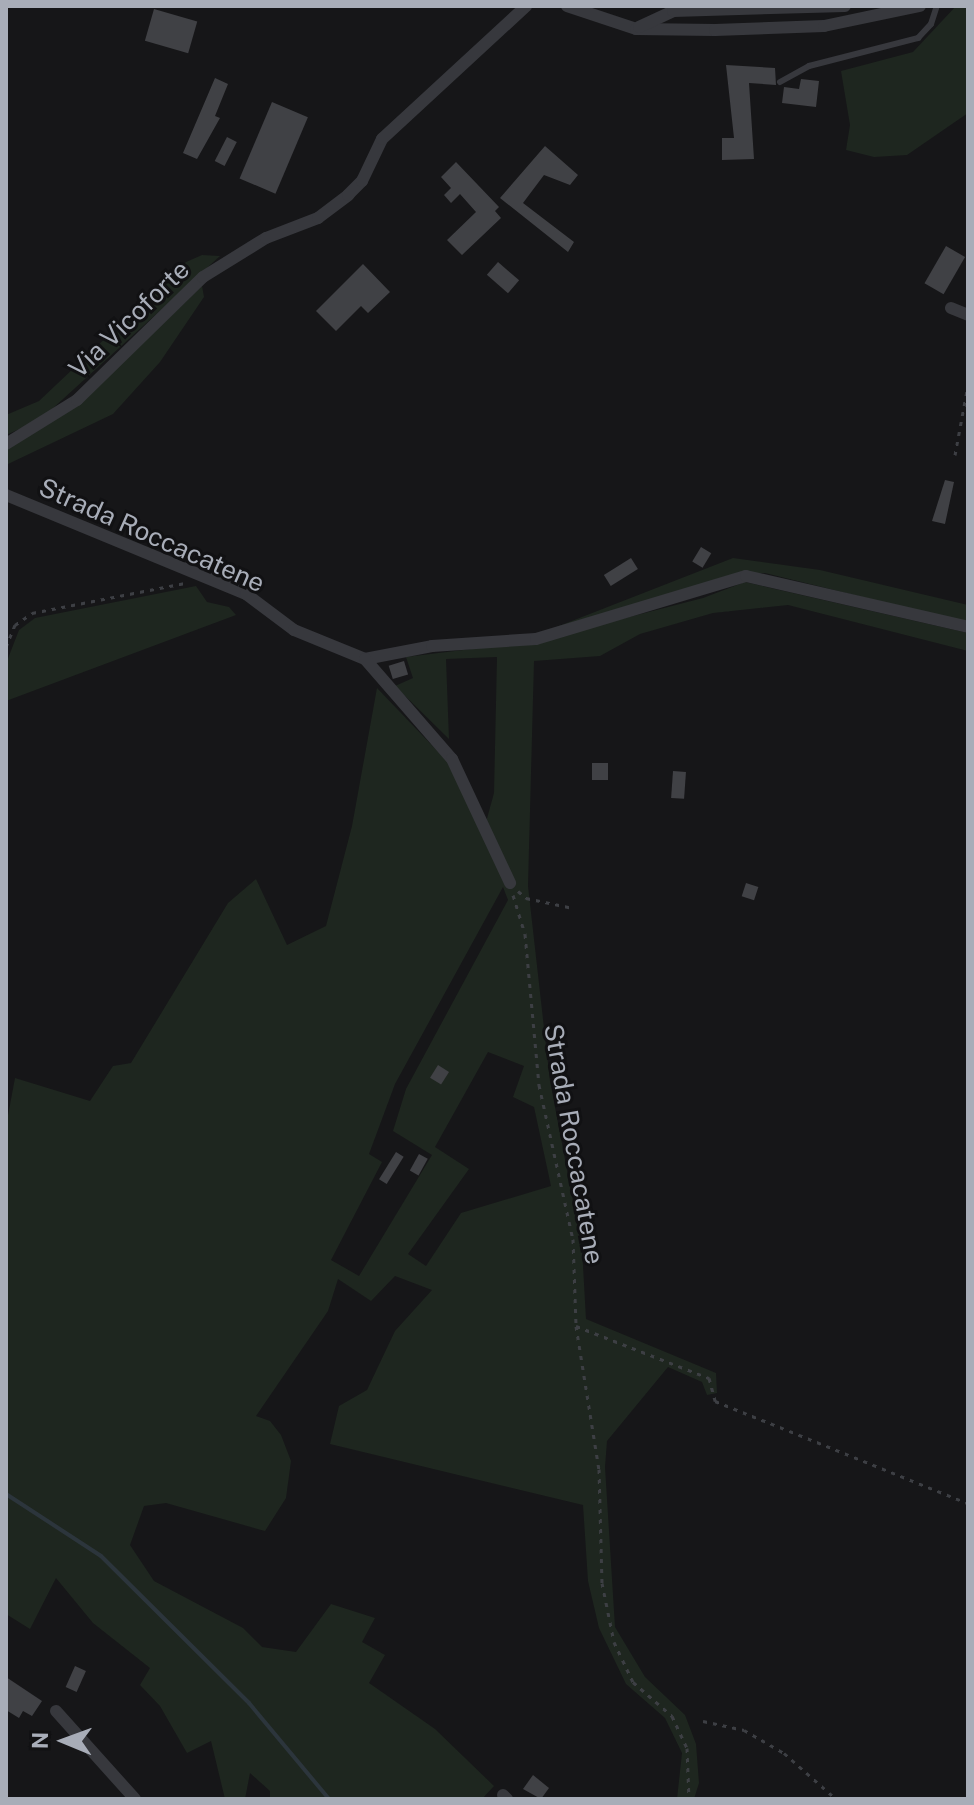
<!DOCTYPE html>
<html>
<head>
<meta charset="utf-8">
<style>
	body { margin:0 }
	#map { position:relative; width:974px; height:1805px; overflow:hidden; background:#161618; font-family:"Public Sans",sans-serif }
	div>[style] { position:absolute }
	.green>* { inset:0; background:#1e261f }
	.stream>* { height:4px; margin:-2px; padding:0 2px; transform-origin:2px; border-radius:2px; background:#2c353c }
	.building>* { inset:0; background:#404145; transform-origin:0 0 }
	.path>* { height:3px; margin-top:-1.5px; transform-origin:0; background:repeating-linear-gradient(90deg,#3d3f44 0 4px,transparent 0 10px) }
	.lane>* { height:6px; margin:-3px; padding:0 3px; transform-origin:3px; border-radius:3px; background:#37383d }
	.street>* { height:12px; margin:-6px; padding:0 6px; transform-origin:6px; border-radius:6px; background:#37383d }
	span { translate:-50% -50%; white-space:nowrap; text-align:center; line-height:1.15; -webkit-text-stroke:6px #111113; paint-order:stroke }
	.street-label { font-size:26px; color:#a8adb8 }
	.frame { position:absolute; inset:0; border:8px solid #a8adb8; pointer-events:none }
	.north { position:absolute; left:24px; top:1701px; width:80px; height:80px; -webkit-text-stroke:6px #111113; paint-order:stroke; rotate:271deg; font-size:22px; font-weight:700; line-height:32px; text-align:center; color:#a8adb8 }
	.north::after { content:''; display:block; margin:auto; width:28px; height:36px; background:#a8adb8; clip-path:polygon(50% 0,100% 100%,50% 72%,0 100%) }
</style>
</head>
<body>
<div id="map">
	<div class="green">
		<div style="clip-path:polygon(956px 6px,968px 6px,968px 113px,907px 155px,874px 157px,846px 150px,850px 125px,841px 71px,913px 52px)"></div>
		<div style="clip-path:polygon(202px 255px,220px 256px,40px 420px,6px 435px,6px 415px,39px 401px,186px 262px)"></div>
		<div style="clip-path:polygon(202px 286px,204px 297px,160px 362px,113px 414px,6px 465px,6px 449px,79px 405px)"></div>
		<div style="clip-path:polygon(733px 558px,820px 570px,968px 605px,968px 623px,765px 573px,742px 574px,541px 633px)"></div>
		<div style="clip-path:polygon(evenodd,745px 582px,968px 633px,968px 651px,788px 605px,713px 613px,640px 634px,600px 656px,534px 661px,528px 886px,550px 1081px,582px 1248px,586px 1319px,716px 1373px,717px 1393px,707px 1395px,702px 1382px,668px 1367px,607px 1441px,605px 1467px,615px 1627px,645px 1677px,685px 1715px,696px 1744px,699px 1783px,694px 1799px,677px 1799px,682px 1753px,665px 1718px,626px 1684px,599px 1628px,588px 1581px,583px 1505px,330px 1444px,339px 1406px,367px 1390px,395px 1331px,432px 1290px,395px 1276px,371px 1301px,338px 1279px,328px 1311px,256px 1416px,270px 1421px,281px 1435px,291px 1461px,286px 1498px,265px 1531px,166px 1503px,144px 1506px,130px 1545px,154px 1581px,243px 1628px,262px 1647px,296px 1652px,331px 1604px,375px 1618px,362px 1642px,385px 1655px,369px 1683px,435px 1729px,494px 1786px,482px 1799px,270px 1799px,270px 1791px,250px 1773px,245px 1799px,225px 1799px,211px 1741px,187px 1753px,160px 1706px,140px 1685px,150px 1668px,93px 1623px,56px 1578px,30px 1629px,6px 1614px,6px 1126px,15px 1078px,90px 1101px,113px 1066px,131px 1063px,228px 903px,256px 879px,287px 945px,326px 926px,352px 826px,377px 688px,446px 760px,483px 833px,494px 793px,497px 657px,446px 659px,449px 739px,395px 686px,413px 678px,406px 657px,536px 641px,703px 598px,745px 582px,503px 887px,508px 900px,406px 1089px,393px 1131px,432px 1155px,359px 1276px,331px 1260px,382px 1162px,369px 1154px,395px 1084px,503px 887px,745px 582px,488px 1052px,524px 1066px,513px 1097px,534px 1107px,551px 1186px,461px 1213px,426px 1266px,408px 1254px,469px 1169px,435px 1147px,488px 1052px)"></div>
		<div style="clip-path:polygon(196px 586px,207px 602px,229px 607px,236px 615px,6px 701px,7px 661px,19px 630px,35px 618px)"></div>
	</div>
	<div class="stream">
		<div style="left:6px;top:1494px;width:113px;rotate:33.1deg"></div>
		<div style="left:101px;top:1556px;width:209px;rotate:44.8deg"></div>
		<div style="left:249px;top:1703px;width:125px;rotate:50.2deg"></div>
	</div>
	<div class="building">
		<div style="left:154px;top:9px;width:45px;height:33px;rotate:16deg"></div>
		<div style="clip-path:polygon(726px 65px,775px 68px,776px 85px,749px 83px,754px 159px,722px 160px,722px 138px,734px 138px)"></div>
		<div style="clip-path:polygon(215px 78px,228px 84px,215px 116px,220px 118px,197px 159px,183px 153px)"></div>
		<div style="clip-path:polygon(801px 79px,819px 81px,816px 107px,782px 103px,784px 87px,799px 89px)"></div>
		<div style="left:272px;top:102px;width:39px;height:83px;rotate:23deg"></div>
		<div style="left:227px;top:137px;width:11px;height:27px;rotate:27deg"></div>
		<div style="clip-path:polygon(545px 146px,578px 175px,570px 185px,544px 175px,523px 203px,574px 242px,568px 252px,500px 198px)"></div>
		<div style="clip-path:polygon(456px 162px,499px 207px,495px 211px,501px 218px,462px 255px,447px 240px,476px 212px,460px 194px,451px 203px,444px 195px,451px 188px,441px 177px)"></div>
		<div style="left:946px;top:246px;width:22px;height:43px;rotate:30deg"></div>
		<div style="left:498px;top:262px;width:28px;height:17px;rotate:41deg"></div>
		<div style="clip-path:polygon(363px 264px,390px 292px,368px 313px,361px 306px,336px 331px,316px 311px)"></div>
		<div style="clip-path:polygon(945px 480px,954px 482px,945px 524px,932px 521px)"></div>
		<div style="left:701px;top:547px;width:12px;height:17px;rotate:31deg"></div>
		<div style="left:631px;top:558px;width:13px;height:32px;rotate:58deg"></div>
		<div style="left:404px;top:661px;width:14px;height:16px;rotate:73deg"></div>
		<div style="left:592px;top:763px;width:16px;height:17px"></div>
		<div style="left:673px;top:771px;width:13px;height:27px;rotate:4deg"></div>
		<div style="left:746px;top:883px;width:13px;height:14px;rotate:18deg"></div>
		<div style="left:438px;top:1065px;width:13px;height:15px;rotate:32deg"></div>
		<div style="left:396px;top:1152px;width:9px;height:32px;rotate:32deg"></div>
		<div style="left:419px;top:1154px;width:10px;height:19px;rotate:29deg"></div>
		<div style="left:75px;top:1666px;width:12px;height:23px;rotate:24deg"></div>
		<div style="clip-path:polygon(6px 1677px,42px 1701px,32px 1716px,23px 1711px,19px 1718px,6px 1710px)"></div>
		<div style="clip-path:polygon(533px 1775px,549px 1788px,541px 1799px,523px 1789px)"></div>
	</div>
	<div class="path">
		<div style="left:955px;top:455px;width:71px;rotate:-79.5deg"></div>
		<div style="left:6px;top:647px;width:24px;rotate:-68deg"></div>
		<div style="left:15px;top:625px;width:21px;rotate:-35deg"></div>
		<div style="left:32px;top:613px;width:156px;rotate:-11.1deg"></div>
		<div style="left:518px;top:891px;width:11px;rotate:41deg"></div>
		<div style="left:526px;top:898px;width:48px;rotate:12deg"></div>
		<div style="left:513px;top:895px;width:41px;rotate:72.9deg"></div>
		<div style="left:525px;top:934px;width:152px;rotate:84.7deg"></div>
		<div style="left:539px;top:1085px;width:158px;rotate:77.6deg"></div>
		<div style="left:573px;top:1239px;width:87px;rotate:88deg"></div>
		<div style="left:576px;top:1326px;width:145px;rotate:80.9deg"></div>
		<div style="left:599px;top:1469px;width:114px;rotate:88.5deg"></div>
		<div style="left:602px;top:1583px;width:60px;rotate:78.5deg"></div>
		<div style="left:614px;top:1642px;width:44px;rotate:64.6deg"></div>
		<div style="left:633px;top:1682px;width:52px;rotate:41.1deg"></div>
		<div style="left:672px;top:1716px;width:35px;rotate:65deg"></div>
		<div style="left:687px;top:1748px;width:51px;rotate:87.8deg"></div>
		<div style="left:576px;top:1326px;width:143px;rotate:21.4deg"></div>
		<div style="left:709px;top:1378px;width:24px;rotate:75deg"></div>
		<div style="left:715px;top:1401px;width:273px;rotate:22deg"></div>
		<div style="left:703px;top:1721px;width:42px;rotate:12.4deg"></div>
		<div style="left:744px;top:1730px;width:46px;rotate:29.9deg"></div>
		<div style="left:784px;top:1753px;width:69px;rotate:41.5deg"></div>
	</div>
	<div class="lane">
		<div style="left:780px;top:82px;width:33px;rotate:-29deg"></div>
		<div style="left:809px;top:66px;width:113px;rotate:-14.4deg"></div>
		<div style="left:918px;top:38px;width:19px;rotate:-47deg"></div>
		<div style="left:931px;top:24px;width:19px;rotate:-72deg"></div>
	</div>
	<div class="street">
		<div style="left:567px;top:6px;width:73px;rotate:18.4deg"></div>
		<div style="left:636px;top:29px;width:79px;rotate:0.7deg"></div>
		<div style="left:715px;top:30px;width:109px;rotate:-2.1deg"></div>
		<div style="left:824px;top:26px;width:98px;rotate:-11.8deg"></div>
		<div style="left:639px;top:27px;width:38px;rotate:-25deg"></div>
		<div style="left:673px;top:11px;width:172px;rotate:-1.7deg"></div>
		<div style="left:951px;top:308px;width:18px;rotate:22deg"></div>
		<div style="left:6px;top:444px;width:84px;rotate:-31.8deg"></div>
		<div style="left:77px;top:400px;width:176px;rotate:-44.3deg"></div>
		<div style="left:203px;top:277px;width:74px;rotate:-31.8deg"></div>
		<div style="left:266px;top:238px;width:56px;rotate:-21deg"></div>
		<div style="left:318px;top:218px;width:38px;rotate:-37deg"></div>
		<div style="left:348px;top:195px;width:20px;rotate:-45deg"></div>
		<div style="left:362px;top:181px;width:47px;rotate:-64.5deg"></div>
		<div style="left:382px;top:139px;width:196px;rotate:-42.7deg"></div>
		<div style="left:6px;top:495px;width:260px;rotate:22.4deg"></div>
		<div style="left:246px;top:594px;width:60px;rotate:36.9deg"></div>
		<div style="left:294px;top:630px;width:77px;rotate:22.2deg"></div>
		<div style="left:365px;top:659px;width:68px;rotate:-11deg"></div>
		<div style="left:432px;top:646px;width:104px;rotate:-3.9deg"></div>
		<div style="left:536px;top:639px;width:219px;rotate:-16.7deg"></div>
		<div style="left:746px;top:576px;width:228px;rotate:12.9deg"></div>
		<div style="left:365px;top:659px;width:133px;rotate:49deg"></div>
		<div style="left:452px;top:759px;width:137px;rotate:64.9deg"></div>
		<div style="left:56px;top:1711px;width:118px;rotate:48.1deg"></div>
		<div style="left:503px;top:1795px;width:6px;rotate:45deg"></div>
	</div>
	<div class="street-label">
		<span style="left:129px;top:319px;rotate:-44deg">Via Vicoforte</span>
		<span style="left:152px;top:535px;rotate:24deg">Strada Roccacatene</span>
		<span style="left:574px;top:1144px;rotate:80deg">Strada Roccacatene</span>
	</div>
	<div class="frame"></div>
	<div class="north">N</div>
</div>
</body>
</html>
